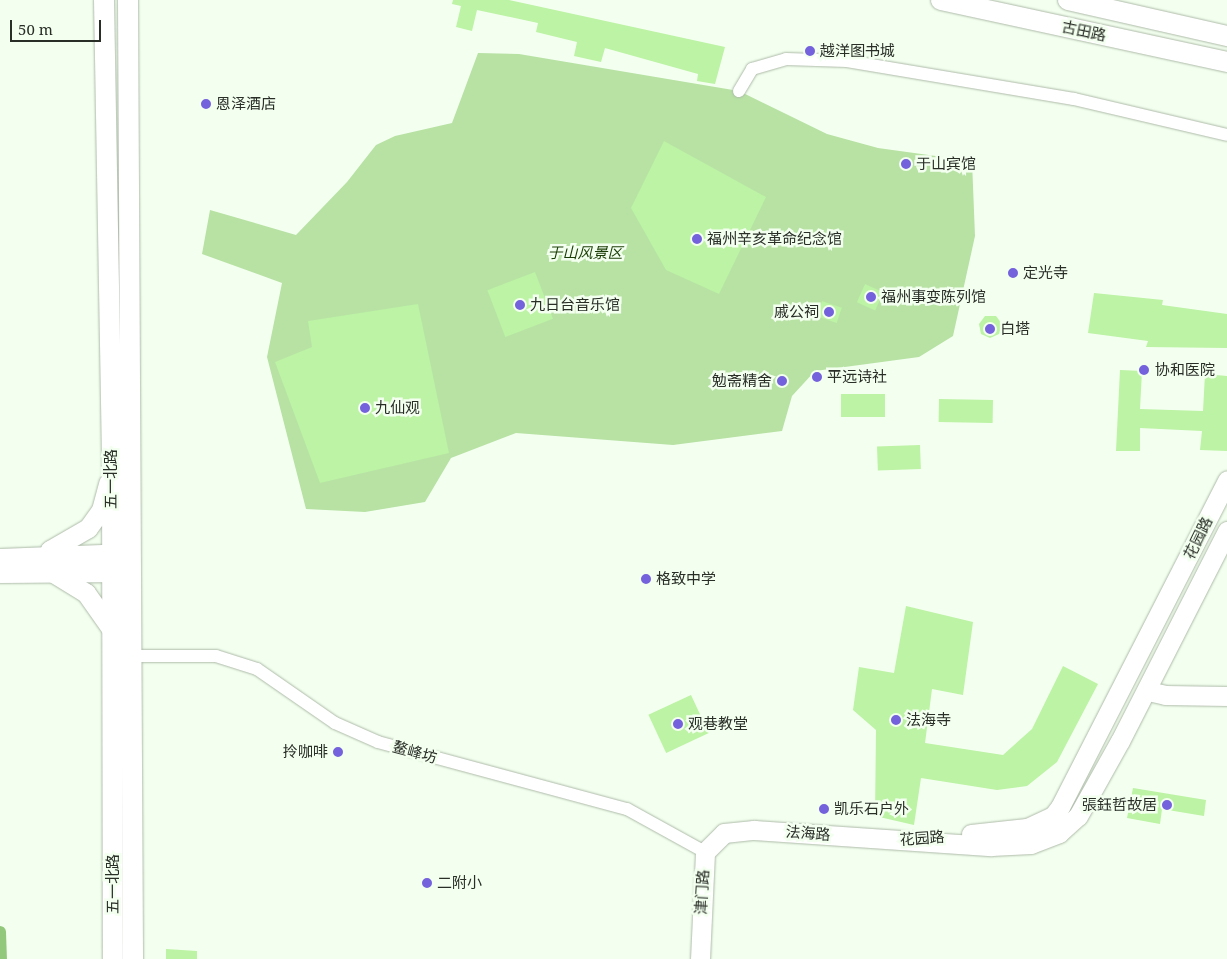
<!DOCTYPE html>
<html>
<head>
<meta charset="utf-8">
<style>
	body { margin:0 }
	#map { position:relative; width:1227px; height:959px; overflow:hidden; background:#f3ffef; font-family:"Noto Serif","Noto Sans SC",serif }
	div>[style] { position:absolute }
	.green>* { inset:0; background:#b7e2a4 }
	.canal>* { height:12px; margin:-6px; padding:0 6px; transform-origin:6px; border-radius:6px; background:#92c87b }
	.building>* { inset:0; background:#bcf3a4; transform-origin:0 0 }
	.roads { filter:drop-shadow(0 0 1px #aebba9) drop-shadow(0 0 1px #aebba9) }
	.street>* { height:12px; margin:-6px; padding:0 6px; transform-origin:6px; border-radius:6px; background:#fff }
	.secondary>* { height:19px; margin:-9.5px; padding:0 9.5px; transform-origin:9.5px; border-radius:9.5px; background:#fff }
	.primary>* { height:20px; margin:-10px; padding:0 10px; transform-origin:10px; border-radius:10px; background:#fff }
	.dots>* { width:14px; height:14px; translate:-50% -50%; box-sizing:border-box; border:2px solid #f3ffef; border-radius:50% }
	span { translate:-50% -50%; white-space:nowrap; text-align:center; line-height:1.15; -webkit-text-stroke:5px #f3ffef; paint-order:stroke }
	.street-label { font-size:15px; color:#292e27 }
	.poi-label { font-size:15px; color:#292e27 }
	.left { translate:0 -50%; text-align:left }
	.right { translate:-100% -50%; text-align:right }
	.park-label { font-size:15px; color:#1a3c05; font-style:italic }
	.scale { position:absolute; left:10px; top:20px; width:91px; height:22px; box-sizing:border-box; border:2px solid #292e27; border-top:0; padding-left:6px; font-size:15px; line-height:18px; white-space:nowrap; color:#292e27; -webkit-text-stroke:4px #f3ffef; paint-order:stroke }
</style>
</head>
<body>
<div id="map">
	<div class="green">
		<div style="clip-path:polygon(478px 53px,519px 54px,739px 91px,827px 134px,878px 148px,972px 161px,975px 236px,953px 336px,919px 357px,815px 371px,792px 396px,782px 431px,673px 445px,516px 433px,451px 458px,425px 502px,365px 512px,306px 509px,267px 357px,282px 283px,202px 254px,210px 210px,296px 235px,347px 182px,376px 145px,395px 136px,452px 123px)"></div>
	</div>
	<div class="canal">
		<div style="left:0;top:932px;width:27px;rotate:88deg"></div>
	</div>
	<div class="building">
		<div style="clip-path:polygon(453px 0,509px 0,725px 47px,715px 84px,697px 81px,698px 74px,605px 48px,601px 62px,574px 56px,577px 42px,536px 32px,538px 23px,477px 10px,472px 31px,456px 27px,461px 6px,452px 4px)"></div>
		<div style="clip-path:polygon(664px 141px,766px 197px,719px 294px,666px 270px,631px 208px)"></div>
		<div style="left:535px;top:272px;width:50px;height:51px;rotate:69deg"></div>
		<div style="left:865px;top:284px;width:20px;height:20px;rotate:24deg"></div>
		<div style="clip-path:polygon(1094px 293px,1163px 300px,1162px 305px,1227px 314px,1227px 348px,1146px 347px,1148px 341px,1088px 333px)"></div>
		<div style="left:822px;top:301px;width:21px;height:16px;rotate:19deg"></div>
		<div style="clip-path:polygon(418px 304px,449px 453px,320px 483px,275px 362px,312px 347px,308px 321px)"></div>
		<div style="clip-path:polygon(985px 316px,996px 316px,1002px 324px,999px 334px,990px 338px,981px 334px,979px 324px)"></div>
		<div style="clip-path:polygon(1120px 370px,1142px 371px,1140px 409px,1203px 411px,1205px 374px,1227px 376px,1227px 451px,1200px 450px,1202px 431px,1140px 428px,1140px 451px,1116px 451px)"></div>
		<div style="left:841px;top:394px;width:44px;height:23px"></div>
		<div style="left:939px;top:399px;width:54px;height:23px;rotate:1deg"></div>
		<div style="left:920px;top:445px;width:24px;height:43px;rotate:88deg"></div>
		<div style="clip-path:polygon(906px 606px,973px 622px,963px 695px,932px 689px,925px 743px,1003px 755px,1032px 729px,1063px 666px,1098px 684px,1057px 762px,1027px 786px,997px 790px,921px 778px,914px 825px,875px 816px,876px 730px,853px 710px,859px 667px,894px 673px)"></div>
		<div style="left:691px;top:695px;width:42px;height:47px;rotate:65deg"></div>
		<div style="clip-path:polygon(1133px 788px,1206px 800px,1204px 816px,1162px 809px,1160px 824px,1127px 818px)"></div>
		<div style="clip-path:polygon(166px 949px,197px 951px,197px 959px,166px 959px)"></div>
	</div>
	<div class="roads">
		<div class="street">
			<div style="left:739px;top:91px;width:26px;rotate:-59deg"></div>
			<div style="left:752px;top:69px;width:35px;rotate:-16deg"></div>
			<div style="left:786px;top:59px;width:61px;rotate:1.9deg"></div>
			<div style="left:847px;top:61px;width:230px;rotate:9.5deg"></div>
			<div style="left:1074px;top:99px;width:157px;rotate:13.2deg"></div>
			<div style="left:130px;top:656px;width:86px"></div>
			<div style="left:216px;top:656px;width:43px;rotate:17.6deg"></div>
			<div style="left:257px;top:669px;width:95px;rotate:34.7deg"></div>
			<div style="left:335px;top:723px;width:47px;rotate:23.8deg"></div>
			<div style="left:378px;top:742px;width:258px;rotate:15.1deg"></div>
			<div style="left:627px;top:809px;width:89px;rotate:28.9deg"></div>
		</div>
		<div class="secondary">
			<div style="left:49px;top:556px;width:6px;rotate:-81deg"></div>
			<div style="left:50px;top:550px;width:44px;rotate:-30.1deg"></div>
			<div style="left:88px;top:528px;width:22px;rotate:-54deg"></div>
			<div style="left:101px;top:510px;width:28px;rotate:-75deg"></div>
			<div style="left:0;top:558px;width:127px;rotate:-2.3deg"></div>
			<div style="left:50px;top:571px;width:42px;rotate:31.4deg"></div>
			<div style="left:86px;top:593px;width:45px;rotate:54.9deg"></div>
			<div style="left:0;top:573px;width:126px;rotate:-0.5deg"></div>
			<div style="left:1148px;top:691px;width:17px;rotate:13deg"></div>
			<div style="left:1165px;top:695px;width:62px;rotate:0.9deg"></div>
			<div style="left:971px;top:834px;width:56px;rotate:-6.1deg"></div>
			<div style="left:1027px;top:828px;width:29px;rotate:-25deg"></div>
			<div style="left:1053px;top:816px;width:11px;rotate:-52deg"></div>
			<div style="left:1060px;top:807px;width:367px;rotate:-62.9deg"></div>
			<div style="left:700px;top:959px;width:107px;rotate:-87.3deg"></div>
			<div style="left:705px;top:852px;width:27px;rotate:-45deg"></div>
			<div style="left:724px;top:833px;width:30px;rotate:-6deg"></div>
			<div style="left:754px;top:830px;width:238px;rotate:3.9deg"></div>
			<div style="left:991px;top:846px;width:40px;rotate:-2.9deg"></div>
			<div style="left:1031px;top:844px;width:30px;rotate:-21deg"></div>
			<div style="left:1059px;top:833px;width:25px;rotate:-42deg"></div>
			<div style="left:1078px;top:816px;width:86px;rotate:-60.8deg"></div>
			<div style="left:1120px;top:741px;width:236px;rotate:-63deg"></div>
		</div>
		<div class="primary">
			<div style="left:104px;top:0;width:465px;rotate:89deg"></div>
			<div style="left:112px;top:465px;width:494px;rotate:89.9deg"></div>
			<div style="left:128px;top:0;width:959px;rotate:89.7deg"></div>
			<div style="left:941px;top:0;width:293px;rotate:12.2deg"></div>
			<div style="left:1068px;top:0;width:163px;rotate:12.8deg"></div>
		</div>
	</div>
	<div class="dots">
		<div style="left:810px;top:51px;background:#7461dc"></div>
		<div style="left:206px;top:104px;background:#7461dc"></div>
		<div style="left:906px;top:164px;background:#7461dc"></div>
		<div style="left:697px;top:239px;background:#7461dc"></div>
		<div style="left:1013px;top:273px;background:#7461dc"></div>
		<div style="left:871px;top:297px;background:#7461dc"></div>
		<div style="left:520px;top:305px;background:#7461dc"></div>
		<div style="left:829px;top:312px;background:#7461dc"></div>
		<div style="left:990px;top:329px;background:#7461dc"></div>
		<div style="left:1144px;top:370px;background:#7461dc"></div>
		<div style="left:817px;top:377px;background:#7461dc"></div>
		<div style="left:782px;top:381px;background:#7461dc"></div>
		<div style="left:365px;top:408px;background:#7461dc"></div>
		<div style="left:646px;top:579px;background:#7461dc"></div>
		<div style="left:896px;top:720px;background:#7461dc"></div>
		<div style="left:678px;top:724px;background:#7461dc"></div>
		<div style="left:338px;top:752px;background:#7461dc"></div>
		<div style="left:1167px;top:805px;background:#7461dc"></div>
		<div style="left:824px;top:809px;background:#7461dc"></div>
		<div style="left:427px;top:883px;background:#7461dc"></div>
	</div>
	<div class="street-label">
		<span style="left:1084px;top:31px;rotate:12deg">古田路</span>
		<span style="left:111px;top:479px;rotate:-90deg">五一北路</span>
		<span style="left:1198px;top:538px;rotate:-64deg">花园路</span>
		<span style="left:415px;top:752px;rotate:15deg">鳌峰坊</span>
		<span style="left:808px;top:833px;rotate:4deg">法海路</span>
		<span style="left:922px;top:838px;rotate:-4deg">花园路</span>
		<span style="left:113px;top:884px;rotate:-90deg">五一北路</span>
		<span style="left:702px;top:892px;rotate:-87deg">津门路</span>
	</div>
	<div class="poi-label">
		<span class="left" style="left:820px;top:51px">越洋图书城</span>
		<span class="left" style="left:216px;top:104px">恩泽酒店</span>
		<span class="left" style="left:916px;top:164px">于山宾馆</span>
		<span class="left" style="left:707px;top:239px">福州辛亥革命纪念馆</span>
		<span class="left" style="left:1023px;top:273px">定光寺</span>
		<span class="left" style="left:881px;top:297px">福州事变陈列馆</span>
		<span class="left" style="left:530px;top:305px">九日台音乐馆</span>
		<span class="right" style="left:819px;top:312px">戚公祠</span>
		<span class="left" style="left:1000px;top:329px">白塔</span>
		<span class="left" style="left:1155px;top:370px">协和医院</span>
		<span class="left" style="left:827px;top:377px">平远诗社</span>
		<span class="right" style="left:772px;top:381px">勉斋精舍</span>
		<span class="left" style="left:375px;top:408px">九仙观</span>
		<span class="left" style="left:656px;top:579px">格致中学</span>
		<span class="left" style="left:906px;top:720px">法海寺</span>
		<span class="left" style="left:688px;top:724px">观巷教堂</span>
		<span class="right" style="left:328px;top:752px">拎咖啡</span>
		<span class="right" style="left:1157px;top:805px">張鈺哲故居</span>
		<span class="left" style="left:834px;top:809px">凯乐石户外</span>
		<span class="left" style="left:437px;top:883px">二附小</span>
	</div>
	<div class="park-label">
		<span style="left:585px;top:253px">于山风景区</span>
	</div>
	<div class="scale">50 m</div>
</div>
</body>
</html>
